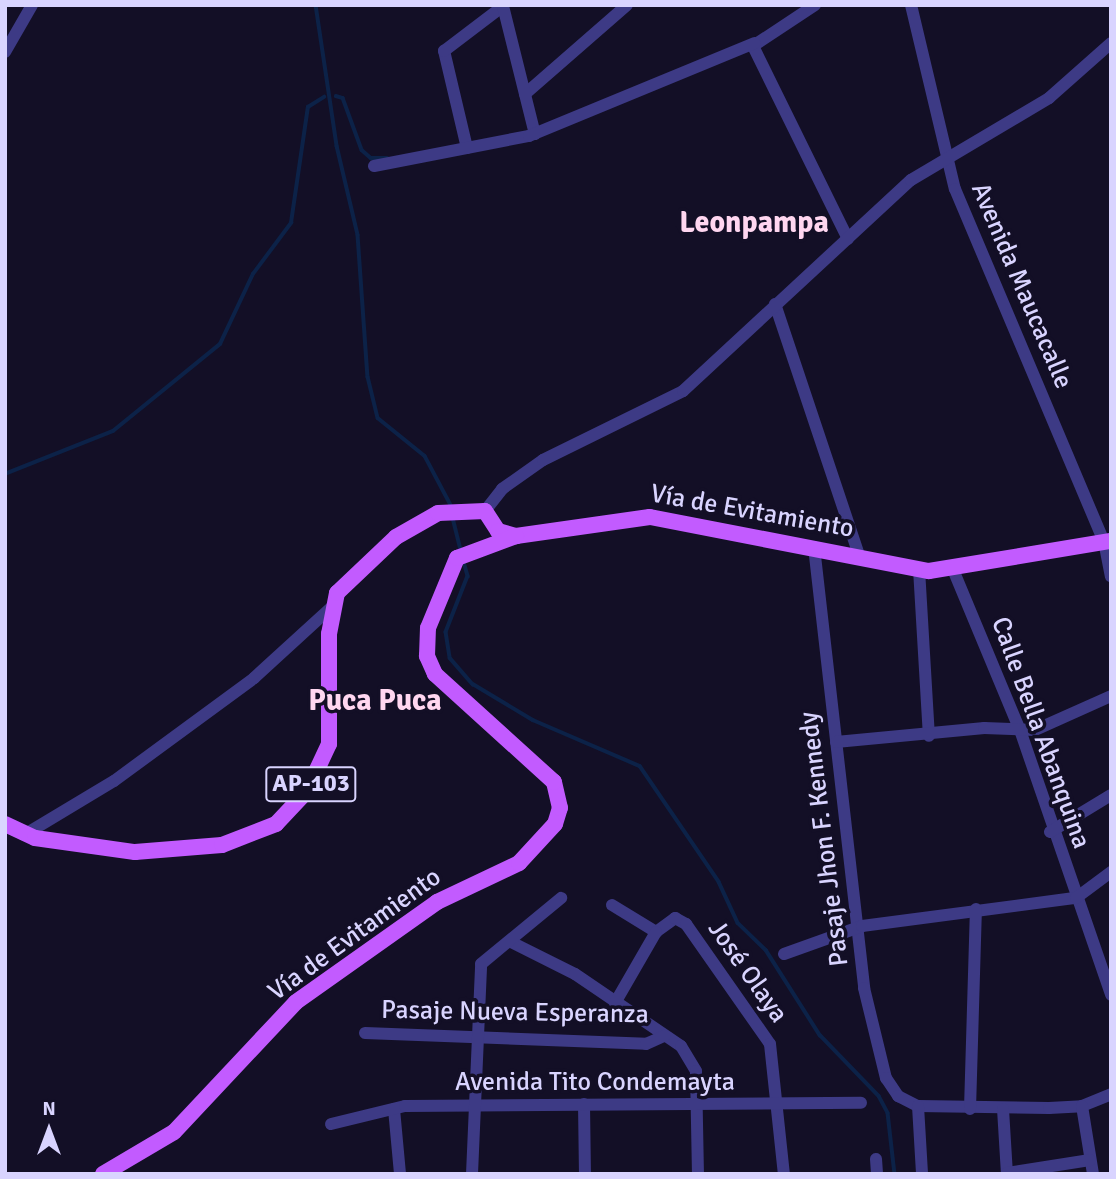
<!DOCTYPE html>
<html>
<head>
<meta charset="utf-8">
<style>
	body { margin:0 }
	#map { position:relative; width:1116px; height:1179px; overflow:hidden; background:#130f26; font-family:Signika,sans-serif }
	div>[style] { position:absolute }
	.stream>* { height:3.5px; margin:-1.75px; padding:0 1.75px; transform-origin:1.75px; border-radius:1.75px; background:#0c2248 }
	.minor>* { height:12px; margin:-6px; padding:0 6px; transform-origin:6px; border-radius:6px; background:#3d3a85 }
	.major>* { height:16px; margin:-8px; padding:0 8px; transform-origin:8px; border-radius:8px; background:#c25bff }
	span { translate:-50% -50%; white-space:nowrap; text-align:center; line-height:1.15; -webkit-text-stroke:7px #130f26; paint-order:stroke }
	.shield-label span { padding:2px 5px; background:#130f26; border:2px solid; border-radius:5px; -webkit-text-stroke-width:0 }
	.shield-label { font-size:24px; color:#d9d4ff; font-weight:700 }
	.street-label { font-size:26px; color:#d9d4ff }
	.quarter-label { font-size:30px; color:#ffd6f0; font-weight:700 }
	.frame { position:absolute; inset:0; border:7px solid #d9d4ff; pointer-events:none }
	.north { position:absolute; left:14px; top:1095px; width:70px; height:70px; -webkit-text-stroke:5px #130f26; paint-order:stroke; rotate:0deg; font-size:19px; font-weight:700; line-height:28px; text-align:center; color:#d9d4ff }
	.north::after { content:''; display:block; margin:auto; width:24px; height:32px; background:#d9d4ff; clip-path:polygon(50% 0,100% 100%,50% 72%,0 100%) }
</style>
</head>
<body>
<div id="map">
	<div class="stream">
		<div style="left:316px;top:5px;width:143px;rotate:81.5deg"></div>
		<div style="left:337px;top:146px;width:91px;rotate:76.7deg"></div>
		<div style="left:358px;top:235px;width:142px;rotate:86deg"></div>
		<div style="left:368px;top:377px;width:42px;rotate:76.3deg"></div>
		<div style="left:378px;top:418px;width:60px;rotate:39deg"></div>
		<div style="left:425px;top:456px;width:58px;rotate:62.1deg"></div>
		<div style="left:336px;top:96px;width:7px;rotate:16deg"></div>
		<div style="left:343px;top:98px;width:55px;rotate:69.9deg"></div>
		<div style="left:362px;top:150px;width:12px;rotate:42deg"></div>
		<div style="left:371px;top:158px;width:16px"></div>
		<div style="left:5px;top:474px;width:116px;rotate:-21.7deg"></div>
		<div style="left:113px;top:431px;width:138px;rotate:-39.1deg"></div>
		<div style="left:220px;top:344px;width:77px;rotate:-64.8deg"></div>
		<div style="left:253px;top:274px;width:64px;rotate:-53.3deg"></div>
		<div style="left:291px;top:223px;width:117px;rotate:-81.7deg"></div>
		<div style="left:308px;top:107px;width:19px;rotate:-32deg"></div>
		<div style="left:453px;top:518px;width:34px;rotate:76deg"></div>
		<div style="left:464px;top:562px;width:15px;rotate:74deg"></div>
		<div style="left:468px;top:576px;width:60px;rotate:111.4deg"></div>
		<div style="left:446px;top:632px;width:26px;rotate:81deg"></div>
		<div style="left:450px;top:658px;width:35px;rotate:49deg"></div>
		<div style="left:473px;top:684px;width:70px;rotate:31deg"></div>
		<div style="left:533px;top:720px;width:116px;rotate:23.3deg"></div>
		<div style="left:640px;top:766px;width:140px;rotate:55.7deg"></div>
		<div style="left:719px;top:882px;width:45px;rotate:65.1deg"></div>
		<div style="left:738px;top:923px;width:39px;rotate:44deg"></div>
		<div style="left:766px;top:950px;width:101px;rotate:57.6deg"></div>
		<div style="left:820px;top:1035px;width:85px;rotate:46deg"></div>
		<div style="left:879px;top:1096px;width:19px;rotate:62deg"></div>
		<div style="left:888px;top:1113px;width:61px;rotate:83.5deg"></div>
	</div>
	<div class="minor">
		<div style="left:815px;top:5px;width:74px;rotate:146.5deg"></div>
		<div style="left:753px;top:46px;width:215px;rotate:63.8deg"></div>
		<div style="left:911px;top:5px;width:189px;rotate:76.6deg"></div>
		<div style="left:955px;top:189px;width:382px;rotate:67.1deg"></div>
		<div style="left:1104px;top:541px;width:36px;rotate:79deg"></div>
		<div style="left:5px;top:52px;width:54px;rotate:-60.1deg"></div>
		<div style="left:525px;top:94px;width:135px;rotate:-41.1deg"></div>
		<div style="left:467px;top:148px;width:100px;rotate:-103.3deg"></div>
		<div style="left:444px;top:51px;width:74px;rotate:-37.3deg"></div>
		<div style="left:503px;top:6px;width:132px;rotate:76deg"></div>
		<div style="left:374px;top:166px;width:158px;rotate:-11deg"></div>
		<div style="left:529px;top:136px;width:244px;rotate:-22.4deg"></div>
		<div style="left:775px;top:304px;width:265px;rotate:71.5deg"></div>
		<div style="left:485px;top:511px;width:28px;rotate:-52deg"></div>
		<div style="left:502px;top:489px;width:50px;rotate:-35.3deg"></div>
		<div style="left:543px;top:460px;width:156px;rotate:-26.2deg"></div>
		<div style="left:683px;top:391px;width:311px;rotate:-42.8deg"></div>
		<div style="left:911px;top:180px;width:161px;rotate:-30.7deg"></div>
		<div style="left:1049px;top:98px;width:83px;rotate:-41.6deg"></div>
		<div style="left:814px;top:547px;width:444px;rotate:83.5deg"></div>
		<div style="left:864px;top:988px;width:93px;rotate:76.3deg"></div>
		<div style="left:886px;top:1078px;width:22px;rotate:56deg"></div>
		<div style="left:898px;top:1096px;width:22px;rotate:27deg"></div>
		<div style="left:918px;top:1106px;width:131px;rotate:0.9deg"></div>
		<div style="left:1049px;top:1108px;width:33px;rotate:-3deg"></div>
		<div style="left:1082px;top:1106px;width:31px;rotate:-22deg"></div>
		<div style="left:952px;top:567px;width:177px;rotate:67.4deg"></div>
		<div style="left:1020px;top:730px;width:280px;rotate:71deg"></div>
		<div style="left:919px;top:569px;width:167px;rotate:86.6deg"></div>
		<div style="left:836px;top:742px;width:149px;rotate:-5.4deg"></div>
		<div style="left:984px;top:728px;width:51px;rotate:2.2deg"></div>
		<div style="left:1035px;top:730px;width:83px;rotate:-24.1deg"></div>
		<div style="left:1050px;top:832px;width:71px;rotate:-31.2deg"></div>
		<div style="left:24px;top:835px;width:105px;rotate:-31deg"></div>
		<div style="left:114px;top:781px;width:174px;rotate:-36.3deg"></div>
		<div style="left:254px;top:678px;width:108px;rotate:-42.4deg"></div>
		<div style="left:612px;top:905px;width:52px;rotate:31.5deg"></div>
		<div style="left:656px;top:932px;width:24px;rotate:-36deg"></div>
		<div style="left:675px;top:918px;width:13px;rotate:29deg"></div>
		<div style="left:686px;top:924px;width:146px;rotate:55deg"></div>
		<div style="left:770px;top:1044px;width:131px;rotate:83.9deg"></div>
		<div style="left:513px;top:943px;width:69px;rotate:26.6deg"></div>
		<div style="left:575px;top:974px;width:128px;rotate:34.2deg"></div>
		<div style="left:681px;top:1046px;width:29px;rotate:59deg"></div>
		<div style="left:696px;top:1071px;width:103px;rotate:88.9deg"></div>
		<div style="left:784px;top:954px;width:83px;rotate:-19.7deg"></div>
		<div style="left:862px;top:926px;width:216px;rotate:-7.5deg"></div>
		<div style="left:1076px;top:898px;width:44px;rotate:-36.6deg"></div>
		<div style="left:615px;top:1003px;width:82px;rotate:-60deg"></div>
		<div style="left:365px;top:1033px;width:281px;rotate:2.2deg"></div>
		<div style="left:646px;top:1044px;width:20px;rotate:-24deg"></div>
		<div style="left:584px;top:1104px;width:70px;rotate:89.2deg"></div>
		<div style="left:918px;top:1106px;width:68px;rotate:86.6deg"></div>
		<div style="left:1082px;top:1106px;width:69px;rotate:80.8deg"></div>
		<div style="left:394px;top:1109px;width:65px;rotate:84.7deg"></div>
		<div style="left:970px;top:1109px;width:200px;rotate:-88.3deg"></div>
		<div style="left:1003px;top:1109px;width:65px;rotate:86.5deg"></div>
		<div style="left:331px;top:1124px;width:76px;rotate:-13.7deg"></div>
		<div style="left:405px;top:1106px;width:456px;rotate:-0.4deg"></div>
		<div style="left:876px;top:1159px;width:15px;rotate:86deg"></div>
		<div style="left:1007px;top:1173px;width:84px;rotate:-8.9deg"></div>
		<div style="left:472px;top:1174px;width:210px;rotate:-87.5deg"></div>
		<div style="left:481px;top:964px;width:104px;rotate:-39.5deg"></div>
	</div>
	<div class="major">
		<div style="left:5px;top:824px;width:33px;rotate:25deg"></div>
		<div style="left:35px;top:838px;width:101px;rotate:8deg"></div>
		<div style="left:135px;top:852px;width:87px;rotate:-4.6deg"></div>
		<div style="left:222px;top:845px;width:58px;rotate:-21.3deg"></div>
		<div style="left:276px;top:824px;width:45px;rotate:-46.8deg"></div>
		<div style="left:307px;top:791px;width:52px;rotate:-64.9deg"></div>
		<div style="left:329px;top:744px;width:110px;rotate:-90deg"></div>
		<div style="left:329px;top:634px;width:42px;rotate:-79deg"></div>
		<div style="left:337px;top:593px;width:81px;rotate:-43.5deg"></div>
		<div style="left:396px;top:537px;width:48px;rotate:-29.7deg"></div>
		<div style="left:438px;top:513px;width:47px;rotate:-2.4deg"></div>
		<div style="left:485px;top:511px;width:24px;rotate:57deg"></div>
		<div style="left:498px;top:531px;width:19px;rotate:16deg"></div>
		<div style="left:516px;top:536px;width:135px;rotate:-8.1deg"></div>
		<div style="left:650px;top:517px;width:284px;rotate:11deg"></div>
		<div style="left:929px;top:571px;width:184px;rotate:-9.4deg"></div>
		<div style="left:103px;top:1174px;width:82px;rotate:-30.6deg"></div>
		<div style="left:174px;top:1132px;width:178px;rotate:-46.8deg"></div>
		<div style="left:296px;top:1002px;width:173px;rotate:-35.3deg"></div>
		<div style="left:437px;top:902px;width:91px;rotate:-25.4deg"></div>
		<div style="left:519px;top:863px;width:53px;rotate:-47.3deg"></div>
		<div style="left:555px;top:824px;width:17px;rotate:-73deg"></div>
		<div style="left:560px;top:808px;width:27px;rotate:-103deg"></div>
		<div style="left:554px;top:782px;width:161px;rotate:-137.8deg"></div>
		<div style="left:435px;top:674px;width:20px;rotate:-114deg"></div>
		<div style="left:427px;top:656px;width:28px;rotate:-88deg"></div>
		<div style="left:428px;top:628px;width:76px;rotate:-67.5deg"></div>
		<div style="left:457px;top:558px;width:63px;rotate:-20.4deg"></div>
	</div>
	<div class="shield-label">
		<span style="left:311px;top:784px">AP-103</span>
	</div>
	<div class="street-label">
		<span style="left:1021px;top:286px;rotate:67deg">Avenida Maucacalle</span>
		<span style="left:752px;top:512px;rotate:10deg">Vía de Evitamiento</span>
		<span style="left:1040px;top:733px;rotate:70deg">Calle Bella Abanquina</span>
		<span style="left:825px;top:839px;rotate:-97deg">Pasaje Jhon F. Kennedy</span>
		<span style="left:355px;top:935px;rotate:-36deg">Vía de Evitamiento</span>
		<span style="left:747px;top:972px;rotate:55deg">José Olaya</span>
		<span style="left:515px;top:1013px;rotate:1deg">Pasaje Nueva Esperanza</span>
		<span style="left:595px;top:1083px">Avenida Tito Condemayta</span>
	</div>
	<div class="quarter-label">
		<span style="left:754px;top:223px">Leonpampa</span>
		<span style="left:375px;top:701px">Puca Puca</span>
	</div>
	<div class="frame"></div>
	<div class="north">N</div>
</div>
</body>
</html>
